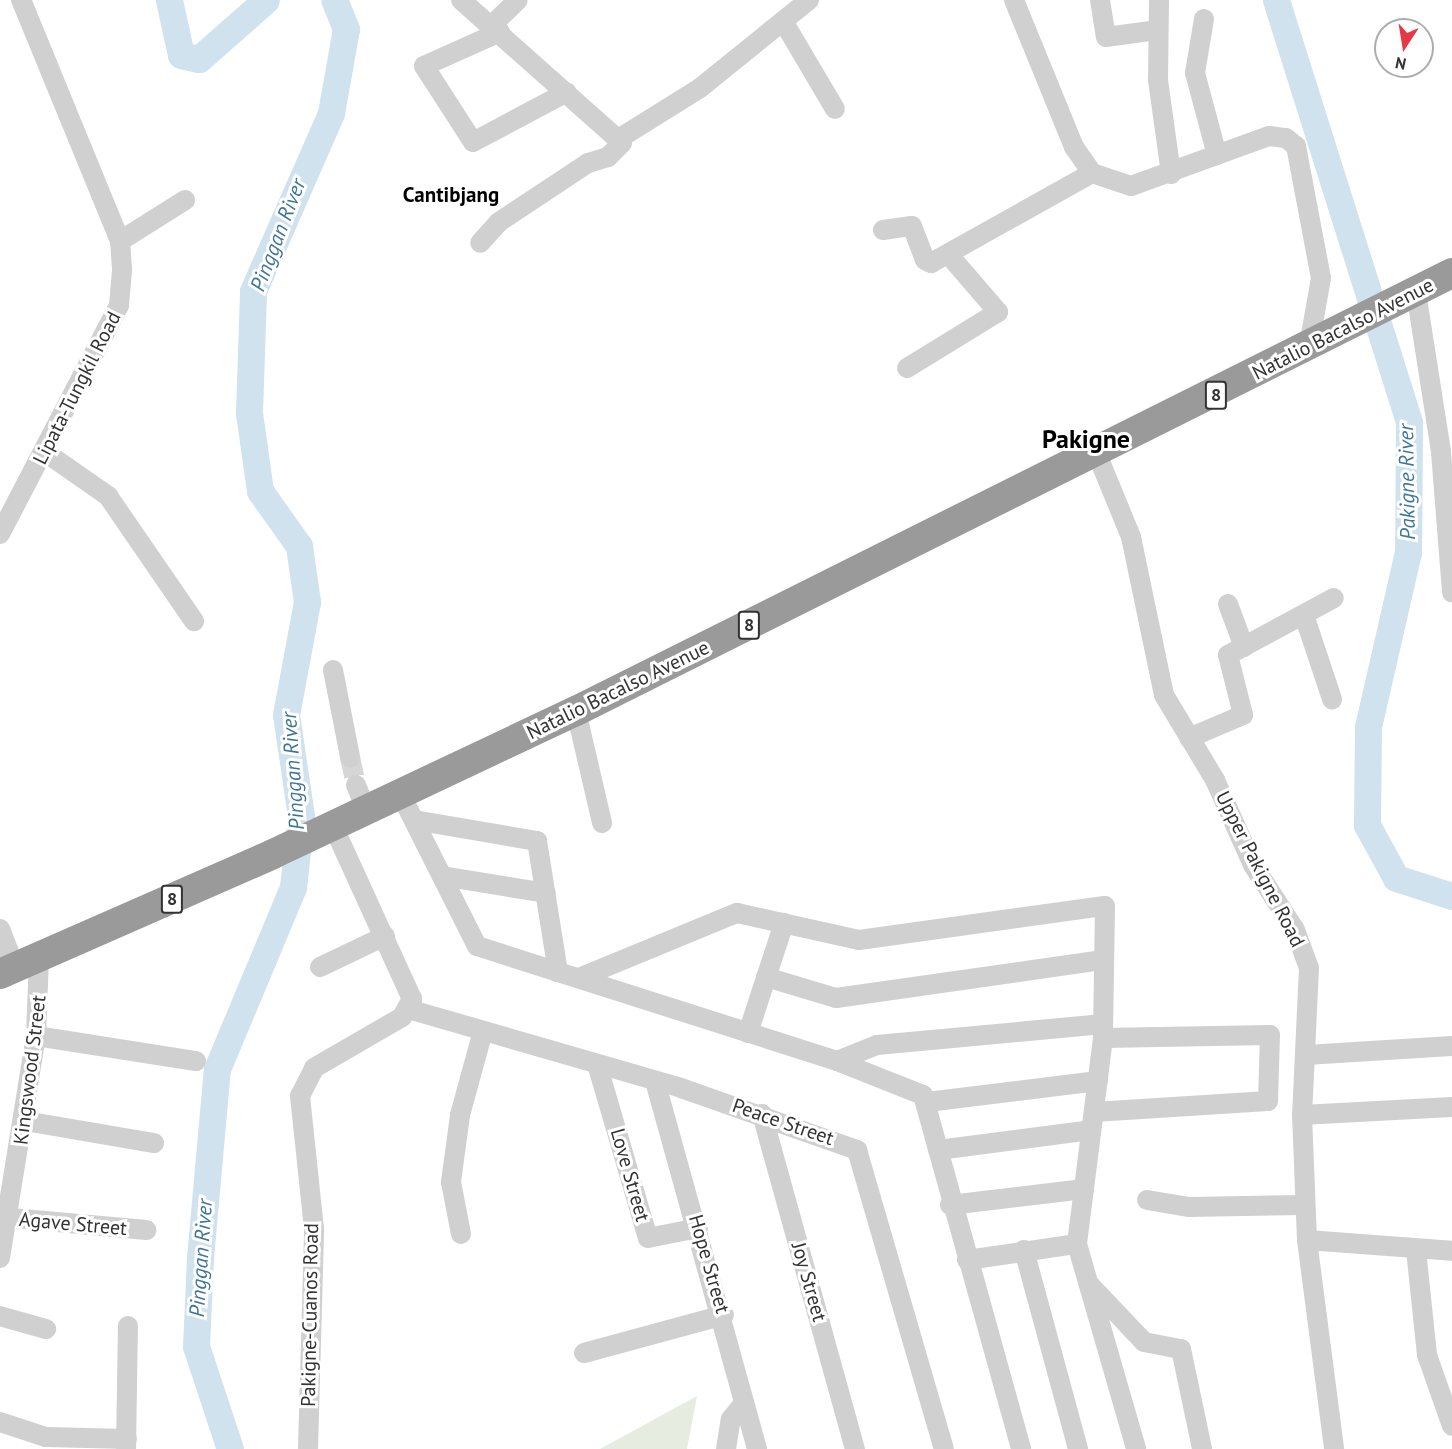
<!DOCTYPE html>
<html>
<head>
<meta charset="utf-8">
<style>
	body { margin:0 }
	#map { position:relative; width:1452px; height:1449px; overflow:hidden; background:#fff; font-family:"PT Sans",sans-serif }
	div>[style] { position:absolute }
	.green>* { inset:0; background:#e6ecdf }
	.river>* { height:27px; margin:-13.5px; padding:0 13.5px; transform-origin:13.5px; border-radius:13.5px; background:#cfe2ee }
	.minor-tunnel>* { height:20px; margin-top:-10px; transform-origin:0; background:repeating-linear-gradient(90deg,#d6d6d6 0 20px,transparent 0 30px) }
	.minor>* { height:20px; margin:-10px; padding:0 10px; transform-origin:10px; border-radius:10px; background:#d0d0d0 }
	.highway>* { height:30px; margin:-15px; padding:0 15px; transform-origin:15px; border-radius:15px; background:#9a9a9a }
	span { translate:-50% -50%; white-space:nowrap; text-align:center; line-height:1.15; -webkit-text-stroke:6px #fff; paint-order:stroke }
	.shield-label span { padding:2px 4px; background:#fff; border:2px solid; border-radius:4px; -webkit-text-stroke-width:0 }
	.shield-label { font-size:18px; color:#333; font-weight:700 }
	.street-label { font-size:20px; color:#333 }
	.neighbourhood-label { font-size:21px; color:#000; font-weight:700 }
	.water-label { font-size:21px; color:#3f7597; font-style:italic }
	.district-label { font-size:26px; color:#000; font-weight:700 }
	.north { position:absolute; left:1374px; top:18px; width:60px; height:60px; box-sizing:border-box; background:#fff; border:2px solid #adadad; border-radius:50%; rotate:192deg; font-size:16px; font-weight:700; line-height:24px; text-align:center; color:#333 }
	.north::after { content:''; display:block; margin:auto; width:21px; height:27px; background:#e63946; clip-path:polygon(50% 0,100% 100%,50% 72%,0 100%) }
</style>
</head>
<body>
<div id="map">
	<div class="green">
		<div style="clip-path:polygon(697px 1396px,687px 1449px,600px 1449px)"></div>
	</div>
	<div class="river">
		<div style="left:169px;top:0;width:56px;rotate:77.7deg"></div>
		<div style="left:181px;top:55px;width:18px;rotate:13deg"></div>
		<div style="left:199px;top:59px;width:89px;rotate:-41.4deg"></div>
		<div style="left:1276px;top:0;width:443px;rotate:72.5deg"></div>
		<div style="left:1409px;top:423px;width:129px;rotate:90.4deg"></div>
		<div style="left:1408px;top:552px;width:180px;rotate:102.9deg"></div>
		<div style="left:1368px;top:727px;width:98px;rotate:90.6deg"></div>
		<div style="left:1367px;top:825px;width:60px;rotate:61.3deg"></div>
		<div style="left:1396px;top:878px;width:59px;rotate:17.8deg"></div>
		<div style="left:230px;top:1449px;width:108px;rotate:-108.3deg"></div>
		<div style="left:196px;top:1346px;width:88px;rotate:-87.4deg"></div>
		<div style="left:200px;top:1258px;width:190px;rotate:-84.9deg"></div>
		<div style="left:217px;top:1069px;width:197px;rotate:-67.3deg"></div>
		<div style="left:293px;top:887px;width:71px;rotate:-83.6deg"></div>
		<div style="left:301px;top:816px;width:102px;rotate:-98.4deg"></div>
		<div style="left:286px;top:715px;width:115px;rotate:-79.5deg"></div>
		<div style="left:307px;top:602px;width:57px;rotate:-98.1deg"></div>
		<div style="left:299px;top:546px;width:67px;rotate:-125.3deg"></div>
		<div style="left:260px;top:491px;width:79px;rotate:-98deg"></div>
		<div style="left:249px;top:413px;width:122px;rotate:-88.1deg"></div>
		<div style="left:253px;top:291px;width:194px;rotate:-66.3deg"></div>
		<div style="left:331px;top:113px;width:85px;rotate:-79.9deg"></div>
		<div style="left:346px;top:29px;width:31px;rotate:-112deg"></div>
	</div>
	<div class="minor-tunnel">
		<div style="left:350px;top:757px;width:29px;rotate:78deg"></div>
	</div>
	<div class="minor">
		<div style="left:461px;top:0;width:215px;rotate:41.6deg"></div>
		<div style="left:622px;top:143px;width:20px;rotate:135deg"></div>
		<div style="left:608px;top:157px;width:21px;rotate:163deg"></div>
		<div style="left:588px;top:163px;width:107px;rotate:146.5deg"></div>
		<div style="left:499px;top:222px;width:28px;rotate:132deg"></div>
		<div style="left:1014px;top:0;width:159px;rotate:67.8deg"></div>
		<div style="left:1074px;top:147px;width:32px;rotate:55deg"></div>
		<div style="left:1092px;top:173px;width:41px;rotate:18.4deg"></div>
		<div style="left:1131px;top:186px;width:147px;rotate:-19.9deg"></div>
		<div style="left:1269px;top:136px;width:17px;rotate:7deg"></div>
		<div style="left:1286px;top:138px;width:13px;rotate:39deg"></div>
		<div style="left:1296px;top:146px;width:134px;rotate:79.3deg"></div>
		<div style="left:1321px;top:278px;width:69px;rotate:100deg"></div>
		<div style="left:1100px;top:0;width:37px;rotate:81deg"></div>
		<div style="left:1106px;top:37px;width:51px;rotate:-7.8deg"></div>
		<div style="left:1159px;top:0;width:80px;rotate:90.7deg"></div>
		<div style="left:1158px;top:80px;width:95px;rotate:82.1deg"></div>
		<div style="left:1204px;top:19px;width:55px;rotate:99.5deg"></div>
		<div style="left:1195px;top:73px;width:85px;rotate:75deg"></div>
		<div style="left:783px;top:21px;width:102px;rotate:59.4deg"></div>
		<div style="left:491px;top:26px;width:37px;rotate:-44deg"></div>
		<div style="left:500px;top:32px;width:83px;rotate:155.9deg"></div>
		<div style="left:424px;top:66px;width:90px;rotate:57.2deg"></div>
		<div style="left:473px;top:142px;width:106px;rotate:-28deg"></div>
		<div style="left:620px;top:138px;width:94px;rotate:-32deg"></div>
		<div style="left:700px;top:88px;width:140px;rotate:-38.9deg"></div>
		<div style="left:883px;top:230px;width:29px;rotate:-8deg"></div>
		<div style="left:912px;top:226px;width:36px;rotate:69deg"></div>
		<div style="left:925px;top:260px;width:7px;rotate:27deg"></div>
		<div style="left:931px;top:263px;width:184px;rotate:-29.2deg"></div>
		<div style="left:120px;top:241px;width:77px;rotate:-32.2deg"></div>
		<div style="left:1416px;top:292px;width:162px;rotate:81.1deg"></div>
		<div style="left:1441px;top:452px;width:141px;rotate:85.5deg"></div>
		<div style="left:907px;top:368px;width:107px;rotate:-31.6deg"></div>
		<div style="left:998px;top:312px;width:75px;rotate:-130.7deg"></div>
		<div style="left:45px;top:452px;width:77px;rotate:34.9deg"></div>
		<div style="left:108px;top:496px;width:152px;rotate:55.5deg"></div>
		<div style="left:1097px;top:454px;width:90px;rotate:67.7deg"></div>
		<div style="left:1131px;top:537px;width:161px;rotate:78.2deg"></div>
		<div style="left:1164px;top:695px;width:99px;rotate:59deg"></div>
		<div style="left:1215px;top:780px;width:93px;rotate:65.9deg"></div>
		<div style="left:1253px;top:865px;width:77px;rotate:57.1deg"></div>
		<div style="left:1295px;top:930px;width:40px;rotate:69.8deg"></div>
		<div style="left:1309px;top:968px;width:147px;rotate:92.7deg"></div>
		<div style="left:1302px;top:1115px;width:125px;rotate:87.7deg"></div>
		<div style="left:1307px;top:1240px;width:211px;rotate:82.6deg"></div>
		<div style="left:0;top:534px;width:258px;rotate:-62.5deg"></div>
		<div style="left:119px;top:305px;width:36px;rotate:-85deg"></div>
		<div style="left:122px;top:269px;width:28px;rotate:-94deg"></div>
		<div style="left:120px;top:241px;width:261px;rotate:-112.3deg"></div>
		<div style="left:1228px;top:604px;width:46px;rotate:69.6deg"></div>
		<div style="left:1304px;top:615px;width:89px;rotate:71.6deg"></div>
		<div style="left:333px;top:670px;width:89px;rotate:78.9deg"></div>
		<div style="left:576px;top:711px;width:115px;rotate:76.9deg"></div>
		<div style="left:1189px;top:738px;width:59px;rotate:-23.1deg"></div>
		<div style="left:1243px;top:715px;width:62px;rotate:-104deg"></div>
		<div style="left:1228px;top:655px;width:120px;rotate:-28.3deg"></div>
		<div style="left:356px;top:785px;width:27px;rotate:68deg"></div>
		<div style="left:401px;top:795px;width:169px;rotate:63.3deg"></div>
		<div style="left:477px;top:946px;width:378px;rotate:17.7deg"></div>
		<div style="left:837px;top:1061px;width:92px;rotate:21.6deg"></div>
		<div style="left:923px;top:1095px;width:367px;rotate:74.5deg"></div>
		<div style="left:414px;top:820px;width:125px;rotate:9.7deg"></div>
		<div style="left:537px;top:841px;width:133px;rotate:80.9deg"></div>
		<div style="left:442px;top:876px;width:105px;rotate:9.3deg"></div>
		<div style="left:0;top:929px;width:41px;rotate:68.5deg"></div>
		<div style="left:320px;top:967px;width:72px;rotate:-25.5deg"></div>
		<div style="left:766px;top:977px;width:73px;rotate:16.7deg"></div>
		<div style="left:836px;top:998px;width:270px;rotate:-8.1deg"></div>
		<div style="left:579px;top:978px;width:171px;rotate:-22.4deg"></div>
		<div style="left:737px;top:913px;width:125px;rotate:12.5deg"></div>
		<div style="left:859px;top:940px;width:248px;rotate:-7.9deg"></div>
		<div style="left:1105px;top:906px;width:132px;rotate:90.9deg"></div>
		<div style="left:1103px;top:1038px;width:208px;rotate:97.2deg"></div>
		<div style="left:1077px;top:1244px;width:213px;rotate:73.9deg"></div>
		<div style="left:408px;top:1009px;width:284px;rotate:16.1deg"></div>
		<div style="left:681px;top:1088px;width:187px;rotate:19.4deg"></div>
		<div style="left:857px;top:1150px;width:311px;rotate:73.8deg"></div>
		<div style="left:748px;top:1033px;width:116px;rotate:-71.9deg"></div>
		<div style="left:36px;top:1036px;width:162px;rotate:8.9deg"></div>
		<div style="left:1306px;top:1055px;width:146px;rotate:-3.5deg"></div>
		<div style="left:837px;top:1061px;width:43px;rotate:-21.8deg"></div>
		<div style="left:877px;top:1045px;width:227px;rotate:-5.3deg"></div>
		<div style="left:597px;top:1064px;width:181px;rotate:73.7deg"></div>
		<div style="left:648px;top:1238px;width:51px;rotate:-11.3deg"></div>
		<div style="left:655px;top:1081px;width:382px;rotate:74.5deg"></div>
		<div style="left:927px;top:1102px;width:172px;rotate:-7deg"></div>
		<div style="left:1094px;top:1112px;width:174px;rotate:-3.6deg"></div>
		<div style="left:1268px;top:1101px;width:66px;rotate:-88.3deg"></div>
		<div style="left:1270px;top:1035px;width:167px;rotate:179deg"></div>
		<div style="left:762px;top:1114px;width:348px;rotate:74.5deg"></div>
		<div style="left:1302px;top:1115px;width:150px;rotate:-3.1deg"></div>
		<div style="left:25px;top:1121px;width:131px;rotate:9.7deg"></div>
		<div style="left:938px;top:1150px;width:154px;rotate:-7.4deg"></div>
		<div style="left:1147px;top:1200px;width:43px;rotate:9.5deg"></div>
		<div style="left:1189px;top:1207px;width:116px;rotate:-1deg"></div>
		<div style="left:950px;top:1205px;width:135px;rotate:-6.8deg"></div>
		<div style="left:0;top:1217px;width:147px;rotate:5.1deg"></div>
		<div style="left:461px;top:1234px;width:53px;rotate:-100.9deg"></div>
		<div style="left:451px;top:1182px;width:68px;rotate:-82.3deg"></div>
		<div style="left:460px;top:1115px;width:87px;rotate:-74.7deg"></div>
		<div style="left:1307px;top:1240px;width:145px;rotate:4.3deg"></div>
		<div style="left:1024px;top:1250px;width:206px;rotate:74.8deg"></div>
		<div style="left:1416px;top:1250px;width:106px;rotate:84deg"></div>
		<div style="left:1427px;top:1355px;width:75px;rotate:70.6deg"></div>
		<div style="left:0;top:1258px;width:225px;rotate:-80.8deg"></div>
		<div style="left:36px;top:1036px;width:78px;rotate:-87.8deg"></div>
		<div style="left:967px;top:1260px;width:111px;rotate:-8.3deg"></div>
		<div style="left:1091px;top:1286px;width:77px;rotate:46.6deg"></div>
		<div style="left:1144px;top:1342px;width:38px;rotate:11deg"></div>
		<div style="left:1181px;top:1349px;width:102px;rotate:78.1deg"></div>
		<div style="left:0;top:1316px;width:48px;rotate:15.8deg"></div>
		<div style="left:584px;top:1353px;width:145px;rotate:-15.2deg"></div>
		<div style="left:0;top:1422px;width:48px;rotate:18.1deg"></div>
		<div style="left:46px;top:1437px;width:81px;rotate:1.4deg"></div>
		<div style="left:126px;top:1449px;width:123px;rotate:-89.1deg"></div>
		<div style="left:308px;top:1449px;width:220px;rotate:-88.4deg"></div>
		<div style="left:314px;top:1229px;width:134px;rotate:-96deg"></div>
		<div style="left:300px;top:1096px;width:31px;rotate:-63deg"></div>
		<div style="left:314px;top:1068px;width:102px;rotate:-30.1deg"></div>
		<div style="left:402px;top:1017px;width:21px;rotate:-61deg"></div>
		<div style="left:412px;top:999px;width:190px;rotate:-114.5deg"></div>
		<div style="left:726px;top:1449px;width:30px;rotate:-81deg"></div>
		<div style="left:731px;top:1419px;width:21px;rotate:-51deg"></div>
	</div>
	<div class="highway">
		<div style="left:0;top:974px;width:298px;rotate:-23.7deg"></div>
		<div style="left:273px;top:854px;width:335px;rotate:-25.3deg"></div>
		<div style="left:576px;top:711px;width:979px;rotate:-26.57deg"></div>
	</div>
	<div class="shield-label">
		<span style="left:1216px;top:395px">8</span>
		<span style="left:749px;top:625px">8</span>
		<span style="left:172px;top:899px">8</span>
	</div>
	<div class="street-label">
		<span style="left:1343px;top:329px;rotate:-27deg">Natalio Bacalso Avenue</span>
		<span style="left:77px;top:388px;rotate:-63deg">Lipata-Tungkil Road</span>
		<span style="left:618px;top:690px;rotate:-26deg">Natalio Bacalso Avenue</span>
		<span style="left:1260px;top:869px;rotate:63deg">Upper Pakigne Road</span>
		<span style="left:30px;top:1070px;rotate:-83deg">Kingswood Street</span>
		<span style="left:783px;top:1122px;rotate:19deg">Peace Street</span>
		<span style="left:630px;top:1175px;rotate:74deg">Love Street</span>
		<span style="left:73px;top:1224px;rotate:5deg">Agave Street</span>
		<span style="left:709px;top:1264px;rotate:74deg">Hope Street</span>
		<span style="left:809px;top:1282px;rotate:74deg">Joy Street</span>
		<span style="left:310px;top:1315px;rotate:-89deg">Pakigne-Cuanos Road</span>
	</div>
	<div class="neighbourhood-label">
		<span style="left:451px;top:195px">Cantibjang</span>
	</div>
	<div class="water-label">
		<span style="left:278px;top:235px;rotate:-69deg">Pinggan River</span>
		<span style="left:1407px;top:482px;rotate:-91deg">Pakigne River</span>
		<span style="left:293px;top:771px;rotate:-94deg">Pinggan River</span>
		<span style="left:201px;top:1258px;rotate:-86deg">Pinggan River</span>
	</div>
	<div class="district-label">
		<span style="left:1086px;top:439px">Pakigne</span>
	</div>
	<div class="north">N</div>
</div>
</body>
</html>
